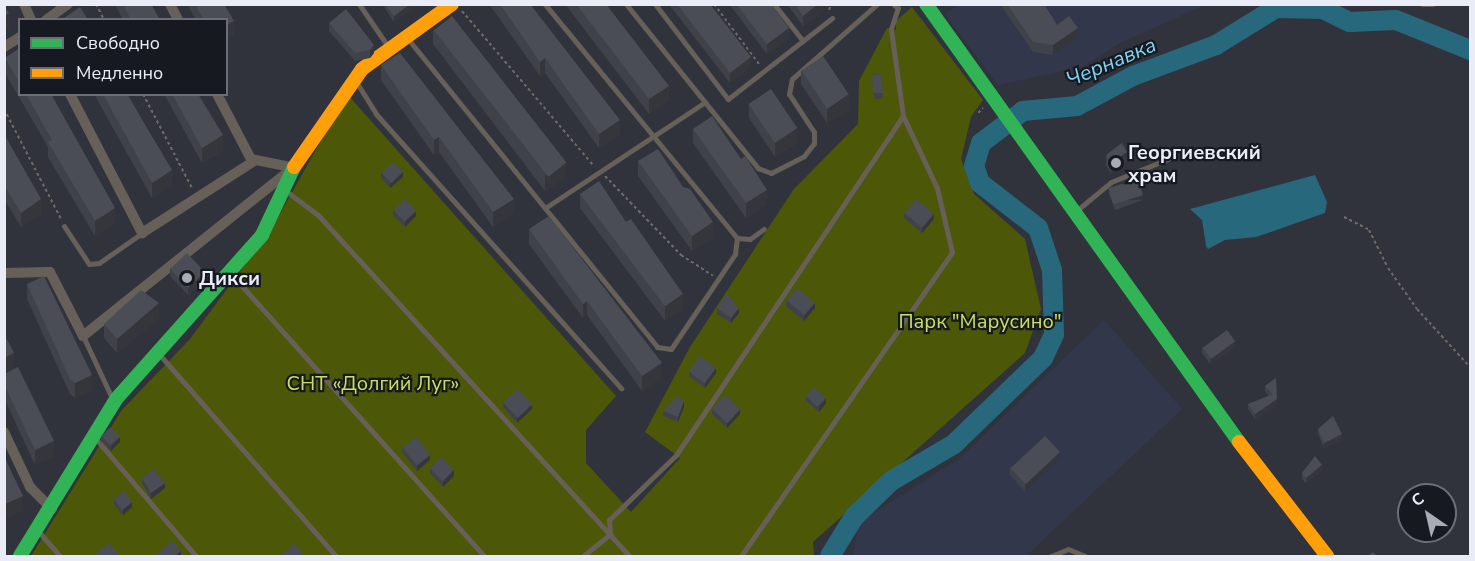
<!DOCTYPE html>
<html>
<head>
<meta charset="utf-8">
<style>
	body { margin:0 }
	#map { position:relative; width:1475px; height:561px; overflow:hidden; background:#30333c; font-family:"Nunito Sans",sans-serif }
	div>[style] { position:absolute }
	.built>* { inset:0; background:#32374c }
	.green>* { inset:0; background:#4d5708 }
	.water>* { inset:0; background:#28687c }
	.river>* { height:20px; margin:-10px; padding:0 10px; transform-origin:10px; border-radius:10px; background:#28687c }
	.path>* { height:2px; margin-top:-1px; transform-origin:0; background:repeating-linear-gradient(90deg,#6d6a67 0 3px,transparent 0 6px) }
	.lane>* { height:5px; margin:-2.5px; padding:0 2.5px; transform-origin:2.5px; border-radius:2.5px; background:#676058 }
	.street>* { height:10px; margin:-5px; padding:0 5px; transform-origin:5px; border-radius:5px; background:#676058 }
	.fast>* { height:14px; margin:-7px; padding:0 7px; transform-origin:7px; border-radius:7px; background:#30b455 }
	.slow>* { height:14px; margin:-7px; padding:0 7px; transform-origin:7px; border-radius:7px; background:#ff9f0a }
	.wall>* { inset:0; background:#404249; transform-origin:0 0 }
	.shaded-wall>* { inset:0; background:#34363c; transform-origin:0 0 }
	.building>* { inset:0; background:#4a4d55; transform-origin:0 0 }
	.dots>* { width:16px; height:16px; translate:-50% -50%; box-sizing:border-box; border:3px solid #171920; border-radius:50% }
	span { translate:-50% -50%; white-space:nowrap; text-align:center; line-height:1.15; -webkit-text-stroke:4.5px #171920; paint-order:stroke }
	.poi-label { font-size:20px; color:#eaedf7; font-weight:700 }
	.left { translate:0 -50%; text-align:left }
	.park-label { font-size:20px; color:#c9e05e }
	.water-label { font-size:21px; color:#7fd6f4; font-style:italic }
	.frame { position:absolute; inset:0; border:6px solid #eaedf7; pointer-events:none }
	.legend { position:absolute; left:18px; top:18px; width:210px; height:78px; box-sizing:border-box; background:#171920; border:2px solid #6b6e76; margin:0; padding:8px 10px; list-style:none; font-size:18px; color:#eaedf7 }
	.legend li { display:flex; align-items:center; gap:12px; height:30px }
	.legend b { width:30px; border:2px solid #6b6e76 }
	.north { position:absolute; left:1397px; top:483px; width:60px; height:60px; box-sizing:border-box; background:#171920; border:2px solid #6b6e76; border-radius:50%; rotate:326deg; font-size:16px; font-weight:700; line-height:24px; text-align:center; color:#eaedf7 }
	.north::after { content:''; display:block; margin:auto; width:21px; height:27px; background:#a9acb6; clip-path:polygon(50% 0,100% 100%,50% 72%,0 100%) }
</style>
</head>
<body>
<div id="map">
	<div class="built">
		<div style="clip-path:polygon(958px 4px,1205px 5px,1120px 43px,1082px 67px,998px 85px,945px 14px)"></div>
		<div style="clip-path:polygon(1104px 320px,1182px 409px,1026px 556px,853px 556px,859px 522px,959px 459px)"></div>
	</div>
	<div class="green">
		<div style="clip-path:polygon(912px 7px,983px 100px,971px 117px,961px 159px,974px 194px,1025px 239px,1041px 309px,1025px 353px,813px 542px,814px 556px,31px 556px,121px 411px,190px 339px,271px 230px,347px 94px,616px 396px,586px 430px,586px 463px,631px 512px,680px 458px,645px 432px,690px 347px,794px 189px,858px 124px,859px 81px,887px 28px,896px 30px,896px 21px)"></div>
	</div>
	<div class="water">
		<div style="clip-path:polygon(1315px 175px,1327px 202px,1325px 213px,1256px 237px,1225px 240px,1208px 249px,1206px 246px,1202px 220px,1190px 209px)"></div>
	</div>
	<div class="river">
		<div style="left:830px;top:556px;width:46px;rotate:-58.4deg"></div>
		<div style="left:854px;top:517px;width:52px;rotate:-44.2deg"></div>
		<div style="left:891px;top:481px;width:73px;rotate:-30.4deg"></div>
		<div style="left:954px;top:444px;width:124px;rotate:-44deg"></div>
		<div style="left:1043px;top:358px;width:26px;rotate:-65deg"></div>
		<div style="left:1054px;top:334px;width:64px;rotate:-91.8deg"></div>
		<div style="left:1052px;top:270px;width:44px;rotate:-108.4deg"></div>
		<div style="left:1038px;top:228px;width:73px;rotate:-142.2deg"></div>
		<div style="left:980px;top:183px;width:18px;rotate:-109deg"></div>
		<div style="left:974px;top:166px;width:24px;rotate:-73deg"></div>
		<div style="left:981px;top:143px;width:53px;rotate:-37.3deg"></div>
		<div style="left:1023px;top:111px;width:54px;rotate:-5.3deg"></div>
		<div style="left:1077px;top:106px;width:64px;rotate:-28.2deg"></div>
		<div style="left:1133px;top:76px;width:89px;rotate:-20.5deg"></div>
		<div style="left:1216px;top:45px;width:70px;rotate:-31.7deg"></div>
		<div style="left:1276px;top:8px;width:47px;rotate:1.2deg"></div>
		<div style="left:1323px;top:9px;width:30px;rotate:26deg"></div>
		<div style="left:1350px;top:22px;width:46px;rotate:-2.5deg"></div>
		<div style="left:1396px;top:20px;width:80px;rotate:22.1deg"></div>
	</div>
	<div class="path">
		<div style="left:96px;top:4px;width:18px;rotate:63deg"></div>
		<div style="left:714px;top:4px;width:75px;rotate:53.1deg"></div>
		<div style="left:829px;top:10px;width:6px;rotate:-72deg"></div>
		<div style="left:462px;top:11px;width:204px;rotate:49.6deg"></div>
		<div style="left:143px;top:94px;width:106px;rotate:62.5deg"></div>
		<div style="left:4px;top:109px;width:126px;rotate:62.6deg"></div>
		<div style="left:978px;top:113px;width:7px;rotate:-45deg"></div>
		<div style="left:605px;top:176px;width:110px;rotate:46.1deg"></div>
		<div style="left:681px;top:255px;width:38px;rotate:33deg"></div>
		<div style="left:1344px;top:217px;width:28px;rotate:27deg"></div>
		<div style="left:1369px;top:230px;width:42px;rotate:63.4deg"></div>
		<div style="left:1388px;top:268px;width:50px;rotate:54.7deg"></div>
		<div style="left:1417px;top:309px;width:79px;rotate:47.6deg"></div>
	</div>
	<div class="lane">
		<div style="left:359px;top:4px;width:53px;rotate:55.7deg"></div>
		<div style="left:626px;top:4px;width:211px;rotate:51.2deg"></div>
		<div style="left:758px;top:168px;width:14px;rotate:21deg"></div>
		<div style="left:771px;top:173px;width:37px;rotate:-27deg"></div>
		<div style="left:804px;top:156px;width:16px;rotate:-52deg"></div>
		<div style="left:814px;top:143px;width:11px;rotate:-90deg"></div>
		<div style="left:814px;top:132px;width:45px;rotate:-123.3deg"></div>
		<div style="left:789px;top:94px;width:15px;rotate:-79deg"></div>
		<div style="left:792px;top:79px;width:113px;rotate:-41.4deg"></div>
		<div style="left:655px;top:4px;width:120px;rotate:52.5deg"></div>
		<div style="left:728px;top:99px;width:132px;rotate:-37.9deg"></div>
		<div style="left:774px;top:4px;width:47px;rotate:51.9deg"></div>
		<div style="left:1422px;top:4px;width:11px"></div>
		<div style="left:408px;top:39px;width:396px;rotate:51deg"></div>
		<div style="left:657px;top:347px;width:14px;rotate:8deg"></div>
		<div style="left:671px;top:349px;width:115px;rotate:-56deg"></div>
		<div style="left:735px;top:254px;width:16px;rotate:-83deg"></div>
		<div style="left:737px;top:238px;width:303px;rotate:-129.4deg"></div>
		<div style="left:355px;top:80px;width:40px;rotate:58deg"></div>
		<div style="left:376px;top:114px;width:368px;rotate:48.2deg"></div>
		<div style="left:286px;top:191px;width:40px;rotate:37deg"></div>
		<div style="left:318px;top:215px;width:462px;rotate:47.6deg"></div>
		<div style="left:545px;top:208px;width:192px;rotate:-33.5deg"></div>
		<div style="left:1076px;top:211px;width:45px;rotate:-39.6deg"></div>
		<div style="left:1111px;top:182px;width:61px;rotate:-22deg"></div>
		<div style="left:64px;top:226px;width:45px;rotate:56.7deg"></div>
		<div style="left:89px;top:264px;width:10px;rotate:-6deg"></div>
		<div style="left:99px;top:263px;width:52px;rotate:-34.9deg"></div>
		<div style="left:737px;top:238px;width:13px;rotate:4deg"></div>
		<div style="left:750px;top:239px;width:17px;rotate:-36deg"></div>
		<div style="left:232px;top:275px;width:377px;rotate:48.1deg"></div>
		<div style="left:83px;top:336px;width:64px;rotate:65deg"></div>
		<div style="left:159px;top:354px;width:269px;rotate:48.8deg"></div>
		<div style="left:96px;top:439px;width:154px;rotate:49.5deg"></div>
		<div style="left:39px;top:532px;width:32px;rotate:49deg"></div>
		<div style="left:583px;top:556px;width:35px;rotate:-39deg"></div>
		<div style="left:610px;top:534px;width:14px;rotate:-94deg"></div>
		<div style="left:609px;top:520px;width:93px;rotate:-44.1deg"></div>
		<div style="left:676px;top:455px;width:408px;rotate:-56.2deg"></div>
		<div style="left:903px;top:116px;width:88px;rotate:-97.9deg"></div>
		<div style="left:891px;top:29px;width:22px;rotate:-72deg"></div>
		<div style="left:898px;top:8px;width:6px;rotate:-141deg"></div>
		<div style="left:741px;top:556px;width:370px;rotate:-55.2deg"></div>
		<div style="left:952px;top:252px;width:66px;rotate:-103.2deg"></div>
		<div style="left:937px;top:188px;width:80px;rotate:-115.3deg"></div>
		<div style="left:1051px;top:556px;width:18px;rotate:-22deg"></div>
		<div style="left:1068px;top:549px;width:18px;rotate:22deg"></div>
	</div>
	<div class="street">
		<div style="left:24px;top:4px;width:17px;rotate:66deg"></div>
		<div style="left:170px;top:4px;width:18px;rotate:63deg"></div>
		<div style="left:46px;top:20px;width:27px;rotate:-36deg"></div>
		<div style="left:4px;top:47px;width:19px;rotate:-32deg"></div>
		<div style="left:70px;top:94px;width:157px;rotate:62.6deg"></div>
		<div style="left:142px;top:233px;width:133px;rotate:-32.7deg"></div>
		<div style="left:217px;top:94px;width:73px;rotate:62.4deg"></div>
		<div style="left:251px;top:159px;width:41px;rotate:11.3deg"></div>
		<div style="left:4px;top:273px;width:46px;rotate:-1.2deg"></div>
		<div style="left:50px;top:272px;width:72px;rotate:62.7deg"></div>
		<div style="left:83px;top:336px;width:265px;rotate:-38.7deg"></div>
		<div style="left:4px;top:432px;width:61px;rotate:64.7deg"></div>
		<div style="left:30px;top:487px;width:31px;rotate:45deg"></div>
	</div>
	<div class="fast">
		<div style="left:926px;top:4px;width:538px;rotate:54.45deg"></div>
		<div style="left:20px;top:556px;width:185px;rotate:-58.5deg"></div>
		<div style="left:117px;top:398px;width:218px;rotate:-48.3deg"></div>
		<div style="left:262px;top:235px;width:75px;rotate:-64.8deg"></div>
	</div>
	<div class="slow">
		<div style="left:294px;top:167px;width:119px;rotate:-55.2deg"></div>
		<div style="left:362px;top:69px;width:111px;rotate:-35.8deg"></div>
		<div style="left:1239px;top:442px;width:144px;rotate:52.3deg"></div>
	</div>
	<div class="wall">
		<div style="clip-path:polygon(115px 4px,151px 4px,160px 20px,123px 20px)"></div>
		<div style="clip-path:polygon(187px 4px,224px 4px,234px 35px,226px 20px,196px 20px)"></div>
		<div style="clip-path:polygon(382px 4px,418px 4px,394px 22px)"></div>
		<div style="clip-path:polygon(489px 4px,530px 4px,620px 135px,599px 148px,545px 73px,540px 76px)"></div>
		<div style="clip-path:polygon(565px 4px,606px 4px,669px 100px,649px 114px)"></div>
		<div style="clip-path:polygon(671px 4px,710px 4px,751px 67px,730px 83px,671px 7px)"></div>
		<div style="clip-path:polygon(729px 4px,771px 4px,789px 38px,767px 54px)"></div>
		<div style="clip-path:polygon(787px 4px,824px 4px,824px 10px,803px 26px)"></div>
		<div style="clip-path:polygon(1000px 4px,1044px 4px,1057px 25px,1078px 38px,1053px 55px,1033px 52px)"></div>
		<div style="clip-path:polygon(329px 23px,374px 53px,370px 58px,355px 61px,329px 31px)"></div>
		<div style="clip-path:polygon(433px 29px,566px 177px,545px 191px,433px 44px)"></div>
		<div style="clip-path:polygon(20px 48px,20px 94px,51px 94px,115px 222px,95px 236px,48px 157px,48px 147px,5px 73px,5px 58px)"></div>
		<div style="clip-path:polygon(381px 65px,514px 213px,493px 227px,439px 152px,434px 155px,381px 80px)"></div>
		<div style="clip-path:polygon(801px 70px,849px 109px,827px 123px,801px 84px)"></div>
		<div style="left:881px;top:74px;width:24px;height:9px;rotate:85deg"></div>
		<div style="clip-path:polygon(94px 94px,128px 94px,172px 184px,152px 198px)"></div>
		<div style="clip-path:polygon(164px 94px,198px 94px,223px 150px,202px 163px)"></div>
		<div style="clip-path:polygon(749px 104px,797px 143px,775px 157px,749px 118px)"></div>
		<div style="clip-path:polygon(693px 129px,767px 204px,746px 218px,693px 143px)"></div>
		<div style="clip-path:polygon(4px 134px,41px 214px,21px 227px,4px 199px)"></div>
		<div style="clip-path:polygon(1106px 155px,1127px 162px,1111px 173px,1106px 165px)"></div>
		<div style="clip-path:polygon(638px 161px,713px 237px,692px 251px,638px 176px)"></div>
		<div style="clip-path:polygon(381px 173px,403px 177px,390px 188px,381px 178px)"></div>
		<div style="clip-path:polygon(1109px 189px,1143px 200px,1115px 210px,1109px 194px)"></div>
		<div style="clip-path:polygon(580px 194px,683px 309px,665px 321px,580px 208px)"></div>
		<div style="clip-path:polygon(393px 210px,416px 216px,405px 227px,393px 215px)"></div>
		<div style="clip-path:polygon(904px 213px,934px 219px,922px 233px,904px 218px)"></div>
		<div style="clip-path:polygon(529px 229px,662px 377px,642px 391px,587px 315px,583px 318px,529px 244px)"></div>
		<div style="clip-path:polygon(170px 268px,205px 280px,188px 295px,170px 276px)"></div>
		<div style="clip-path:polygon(27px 284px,92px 390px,75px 398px,70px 394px,27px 299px)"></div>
		<div style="clip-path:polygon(786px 300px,815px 308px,804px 321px,786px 306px)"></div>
		<div style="clip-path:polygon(717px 308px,739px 313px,731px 323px,717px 314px)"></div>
		<div style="clip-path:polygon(159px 318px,117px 353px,104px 338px,104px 324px)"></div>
		<div style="clip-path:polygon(1202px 347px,1235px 347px,1210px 364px,1202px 353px)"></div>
		<div style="clip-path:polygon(689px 371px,716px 373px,705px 388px,689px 376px)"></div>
		<div style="clip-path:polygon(4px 374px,54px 456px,35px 465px,4px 398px)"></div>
		<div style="clip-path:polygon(1276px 378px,1277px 404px,1255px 419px,1248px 409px,1248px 404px,1269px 396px,1265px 391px,1265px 386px)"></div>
		<div style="clip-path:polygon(806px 396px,826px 403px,819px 412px,806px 401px)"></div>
		<div style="clip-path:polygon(503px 402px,532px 409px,517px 423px,503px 407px)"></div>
		<div style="clip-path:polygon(684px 407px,678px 422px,663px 416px,663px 411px)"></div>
		<div style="clip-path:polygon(712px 409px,740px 414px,727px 428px,712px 414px)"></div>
		<div style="clip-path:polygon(1318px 429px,1342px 440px,1324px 448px,1318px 434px)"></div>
		<div style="clip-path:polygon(101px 436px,120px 442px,111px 451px,101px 441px)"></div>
		<div style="clip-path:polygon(402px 447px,430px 460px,417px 471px,402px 452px)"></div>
		<div style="clip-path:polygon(4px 456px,23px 510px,5px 518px,4px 516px)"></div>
		<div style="clip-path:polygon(1060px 460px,1025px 491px,1010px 475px,1010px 467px)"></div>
		<div style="clip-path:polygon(430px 468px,454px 476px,443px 487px,430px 473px)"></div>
		<div style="clip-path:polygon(1322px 470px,1306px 483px,1302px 479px,1302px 473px)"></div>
		<div style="clip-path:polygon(142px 478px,165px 488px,151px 499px,142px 483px)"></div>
		<div style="clip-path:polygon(114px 499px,132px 507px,123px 515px,114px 504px)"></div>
	</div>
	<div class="shaded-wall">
		<div style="clip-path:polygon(410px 4px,418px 4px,394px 22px,394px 16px)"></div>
		<div style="clip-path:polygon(818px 4px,824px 4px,824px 10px,803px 26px,803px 16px)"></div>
		<div style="clip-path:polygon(9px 13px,9px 28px,4px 30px,4px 16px)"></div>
		<div style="clip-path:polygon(234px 21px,234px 35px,226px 40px,226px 25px)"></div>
		<div style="clip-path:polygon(789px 28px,789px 38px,767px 54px,767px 44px)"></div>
		<div style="clip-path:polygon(1078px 28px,1078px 38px,1053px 55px,1053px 45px)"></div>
		<div style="clip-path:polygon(374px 45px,374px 53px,370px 58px,370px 50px)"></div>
		<div style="clip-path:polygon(751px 57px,751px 67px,730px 83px,730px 73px)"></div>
		<div style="clip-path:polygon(545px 58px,545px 73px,540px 76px,540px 62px)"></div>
		<div style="clip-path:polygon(669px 86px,669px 100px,649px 114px,649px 99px)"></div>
		<div style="clip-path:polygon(849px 94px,849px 109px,827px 123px,827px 109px)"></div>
		<div style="clip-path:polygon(620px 120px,620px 135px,599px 148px,599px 134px)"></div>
		<div style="clip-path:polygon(797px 128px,797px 143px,775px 157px,775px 143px)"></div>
		<div style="clip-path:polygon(223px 135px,223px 150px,202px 163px,202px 148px)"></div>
		<div style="clip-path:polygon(439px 137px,439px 152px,434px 155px,434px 140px)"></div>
		<div style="clip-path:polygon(1127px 152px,1127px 162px,1111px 173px,1111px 163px)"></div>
		<div style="clip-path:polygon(566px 163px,566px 177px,545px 191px,545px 176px)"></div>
		<div style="clip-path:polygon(172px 170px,172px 184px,152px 198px,152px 183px)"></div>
		<div style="clip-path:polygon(403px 172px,403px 177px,390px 188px,390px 183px)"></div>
		<div style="clip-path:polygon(767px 190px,767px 204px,746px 218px,746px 203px)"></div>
		<div style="left:1143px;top:195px;width:5px;height:30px;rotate:90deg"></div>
		<div style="clip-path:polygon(41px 199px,41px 214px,21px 227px,21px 213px)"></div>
		<div style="clip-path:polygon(514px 199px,514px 213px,493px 227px,493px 212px)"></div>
		<div style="clip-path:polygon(115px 208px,115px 222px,95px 236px,95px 221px)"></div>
		<div style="clip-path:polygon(416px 211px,416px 216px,405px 227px,405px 222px)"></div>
		<div style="clip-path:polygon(934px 214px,934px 219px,922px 233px,922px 228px)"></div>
		<div style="clip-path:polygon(713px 222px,713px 237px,692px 251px,692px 236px)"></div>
		<div style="clip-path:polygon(205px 272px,205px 280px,188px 295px,188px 288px)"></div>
		<div style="clip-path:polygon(683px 294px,683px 309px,665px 321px,665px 306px)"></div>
		<div style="clip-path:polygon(587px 301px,587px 315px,583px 318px,583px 304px)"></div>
		<div style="clip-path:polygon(159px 303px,159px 318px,117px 353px,117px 339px)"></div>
		<div style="clip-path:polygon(815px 303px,815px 308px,804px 321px,804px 316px)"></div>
		<div style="clip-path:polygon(739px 308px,739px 313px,731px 323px,731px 318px)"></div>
		<div style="clip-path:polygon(1235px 341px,1235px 347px,1210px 364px,1210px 359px)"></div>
		<div style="clip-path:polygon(14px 353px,14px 368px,4px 372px,4px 358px)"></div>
		<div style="clip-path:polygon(662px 363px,662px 377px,642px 391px,642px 376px)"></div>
		<div style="clip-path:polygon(716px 368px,716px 373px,705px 388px,705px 383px)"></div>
		<div style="clip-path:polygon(92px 375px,92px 390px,75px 398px,75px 383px)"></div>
		<div style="clip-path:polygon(826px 398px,826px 403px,819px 412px,819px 407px)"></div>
		<div style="clip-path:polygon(1277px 399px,1277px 404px,1255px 419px,1255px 414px)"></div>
		<div style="clip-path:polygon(684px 401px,684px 407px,678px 422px,678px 417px)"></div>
		<div style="clip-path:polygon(532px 404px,532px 409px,517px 423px,517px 417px)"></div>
		<div style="clip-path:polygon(740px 409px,740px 414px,727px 428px,727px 423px)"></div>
		<div style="clip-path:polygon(1342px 434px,1342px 440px,1324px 448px,1324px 443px)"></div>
		<div style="clip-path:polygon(120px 437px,120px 442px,111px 451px,111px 446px)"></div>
		<div style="clip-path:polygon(54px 441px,54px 456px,35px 465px,35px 450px)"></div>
		<div style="clip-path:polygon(1060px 452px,1060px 460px,1025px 491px,1025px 483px)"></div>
		<div style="clip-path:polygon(430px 455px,430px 460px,417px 471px,417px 466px)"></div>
		<div style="clip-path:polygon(1322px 465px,1322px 470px,1306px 483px,1306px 478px)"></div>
		<div style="clip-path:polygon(454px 470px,454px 476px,443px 487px,443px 482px)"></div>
		<div style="clip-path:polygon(165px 483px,165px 488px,151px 499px,151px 493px)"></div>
		<div style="clip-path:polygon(23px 496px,23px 510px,5px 518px,5px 504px)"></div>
		<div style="clip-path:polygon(132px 502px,132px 507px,123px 515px,123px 510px)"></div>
		<div style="clip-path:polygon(181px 551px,181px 556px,175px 556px)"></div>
	</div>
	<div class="building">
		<div style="clip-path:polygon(123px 4px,151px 4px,160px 20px,131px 20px)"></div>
		<div style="clip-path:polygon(195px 4px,224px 4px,234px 21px,226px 25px,226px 20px,204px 20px)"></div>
		<div style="clip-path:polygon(385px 4px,410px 4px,394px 16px)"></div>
		<div style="clip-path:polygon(500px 4px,530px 4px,620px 120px,599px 134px,545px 58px,540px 62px)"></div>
		<div style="clip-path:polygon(576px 4px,606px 4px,669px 86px,649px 99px)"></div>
		<div style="clip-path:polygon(677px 4px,710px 4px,751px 57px,730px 73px)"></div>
		<div style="clip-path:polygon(736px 4px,771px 4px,789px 28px,767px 44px)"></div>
		<div style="clip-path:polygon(795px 4px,818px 4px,803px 16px)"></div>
		<div style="clip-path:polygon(1007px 4px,1044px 4px,1057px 25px,1069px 16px,1078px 28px,1053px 45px,1033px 42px)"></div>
		<div style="clip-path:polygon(4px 6px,9px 13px,4px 16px)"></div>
		<div style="clip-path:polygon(80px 7px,88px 20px,61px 20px)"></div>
		<div style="clip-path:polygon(346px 9px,374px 45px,370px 50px,355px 53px,329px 23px)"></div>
		<div style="left:452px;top:16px;width:186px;height:23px;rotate:52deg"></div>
		<div style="clip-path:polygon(20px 48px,20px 84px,5px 58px)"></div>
		<div style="clip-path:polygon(400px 53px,514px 199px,493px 212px,439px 137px,434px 140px,381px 65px)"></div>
		<div style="left:823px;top:56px;width:46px;height:26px;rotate:56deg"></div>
		<div style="clip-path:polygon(881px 74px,883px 93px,873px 93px,872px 75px)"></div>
		<div style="left:771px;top:89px;width:47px;height:27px;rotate:56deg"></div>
		<div style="clip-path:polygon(26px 94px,51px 94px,115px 208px,95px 221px,48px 142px,52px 140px)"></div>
		<div style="clip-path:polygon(103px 94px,127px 94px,172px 170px,152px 183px)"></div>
		<div style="clip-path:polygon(172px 94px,198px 94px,223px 135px,202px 148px)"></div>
		<div style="clip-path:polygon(712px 116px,741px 159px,745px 156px,767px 190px,746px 203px,693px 129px)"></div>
		<div style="clip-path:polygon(4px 134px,41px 199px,21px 213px,4px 185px)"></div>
		<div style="clip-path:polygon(1122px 143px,1127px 152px,1111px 163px,1106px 155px)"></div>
		<div style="clip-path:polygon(658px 149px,683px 187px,690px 189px,713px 222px,692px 236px,638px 161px)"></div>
		<div style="left:393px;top:162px;width:14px;height:16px;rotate:45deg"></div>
		<div style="left:1138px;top:179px;width:17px;height:31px;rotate:73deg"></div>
		<div style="clip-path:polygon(599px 181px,626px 222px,631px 219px,683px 294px,665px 306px,580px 194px)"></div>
		<div style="left:405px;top:199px;width:16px;height:16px;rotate:47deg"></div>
		<div style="left:916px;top:199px;width:23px;height:18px;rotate:40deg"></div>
		<div style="clip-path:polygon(549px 216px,662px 363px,642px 376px,587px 301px,583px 304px,529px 229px)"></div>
		<div style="left:187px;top:253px;width:26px;height:23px;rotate:47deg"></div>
		<div style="clip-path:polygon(44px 276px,92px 375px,75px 383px,70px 379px,27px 284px)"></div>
		<div style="left:797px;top:288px;width:23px;height:16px;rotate:40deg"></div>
		<div style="clip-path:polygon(141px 290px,159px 303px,117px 339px,104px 324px)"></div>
		<div style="clip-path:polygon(727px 294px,739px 308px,731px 318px,717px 308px)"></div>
		<div style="left:1227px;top:330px;width:14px;height:30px;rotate:54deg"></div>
		<div style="clip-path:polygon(4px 334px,14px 353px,4px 358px)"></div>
		<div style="left:700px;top:356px;width:20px;height:19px;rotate:37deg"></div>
		<div style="clip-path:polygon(18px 367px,54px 441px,35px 450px,4px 384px,4px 374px)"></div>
		<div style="clip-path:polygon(1276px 378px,1277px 399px,1255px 414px,1248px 404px,1273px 394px,1265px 386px)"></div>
		<div style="left:814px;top:387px;width:16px;height:12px;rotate:43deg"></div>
		<div style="left:518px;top:389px;width:21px;height:20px;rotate:47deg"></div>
		<div style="left:725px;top:395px;width:21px;height:19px;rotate:43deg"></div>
		<div style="clip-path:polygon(677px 396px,684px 401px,678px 417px,663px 411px)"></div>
		<div style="clip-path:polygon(1333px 416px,1342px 434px,1324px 443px,1318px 429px)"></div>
		<div style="left:111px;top:427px;width:13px;height:13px;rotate:48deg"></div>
		<div style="left:1045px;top:436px;width:22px;height:47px;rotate:47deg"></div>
		<div style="left:416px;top:437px;width:23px;height:17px;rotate:52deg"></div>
		<div style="clip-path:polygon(4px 456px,23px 496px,5px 504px,4px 502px)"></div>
		<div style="clip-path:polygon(1315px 456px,1322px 465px,1306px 478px,1302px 473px)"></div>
		<div style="left:441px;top:457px;width:18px;height:16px;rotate:45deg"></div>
		<div style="clip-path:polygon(154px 469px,165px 483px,151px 493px,142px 478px)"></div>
		<div style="left:124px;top:491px;width:14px;height:13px;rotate:54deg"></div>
		<div style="clip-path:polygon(172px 541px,181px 551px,175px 556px,157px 556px,156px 555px)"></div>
		<div style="clip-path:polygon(109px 543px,121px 556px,94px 556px)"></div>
		<div style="clip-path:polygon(295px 544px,303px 554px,301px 556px,280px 556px)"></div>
		<div style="clip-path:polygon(1373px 552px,1377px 556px,1368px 556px)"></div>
	</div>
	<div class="dots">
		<div style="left:1116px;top:163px;background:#a9acb6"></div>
		<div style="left:187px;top:278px;background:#a9acb6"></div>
	</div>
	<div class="poi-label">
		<span class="left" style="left:1128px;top:164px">Георгиевский<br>храм</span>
		<span class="left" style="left:199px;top:278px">Дикси</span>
	</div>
	<div class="park-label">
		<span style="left:980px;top:321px">Парк "Марусино"</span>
		<span style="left:373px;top:383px">СНТ «Долгий Луг»</span>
	</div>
	<div class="water-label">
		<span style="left:1111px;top:62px;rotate:-23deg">Чернавка</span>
	</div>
	<div class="frame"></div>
	<ul class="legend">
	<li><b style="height:8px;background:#30b455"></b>Свободно</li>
	<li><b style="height:8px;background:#ff9f0a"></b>Медленно</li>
	</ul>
	<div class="north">С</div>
</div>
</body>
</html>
